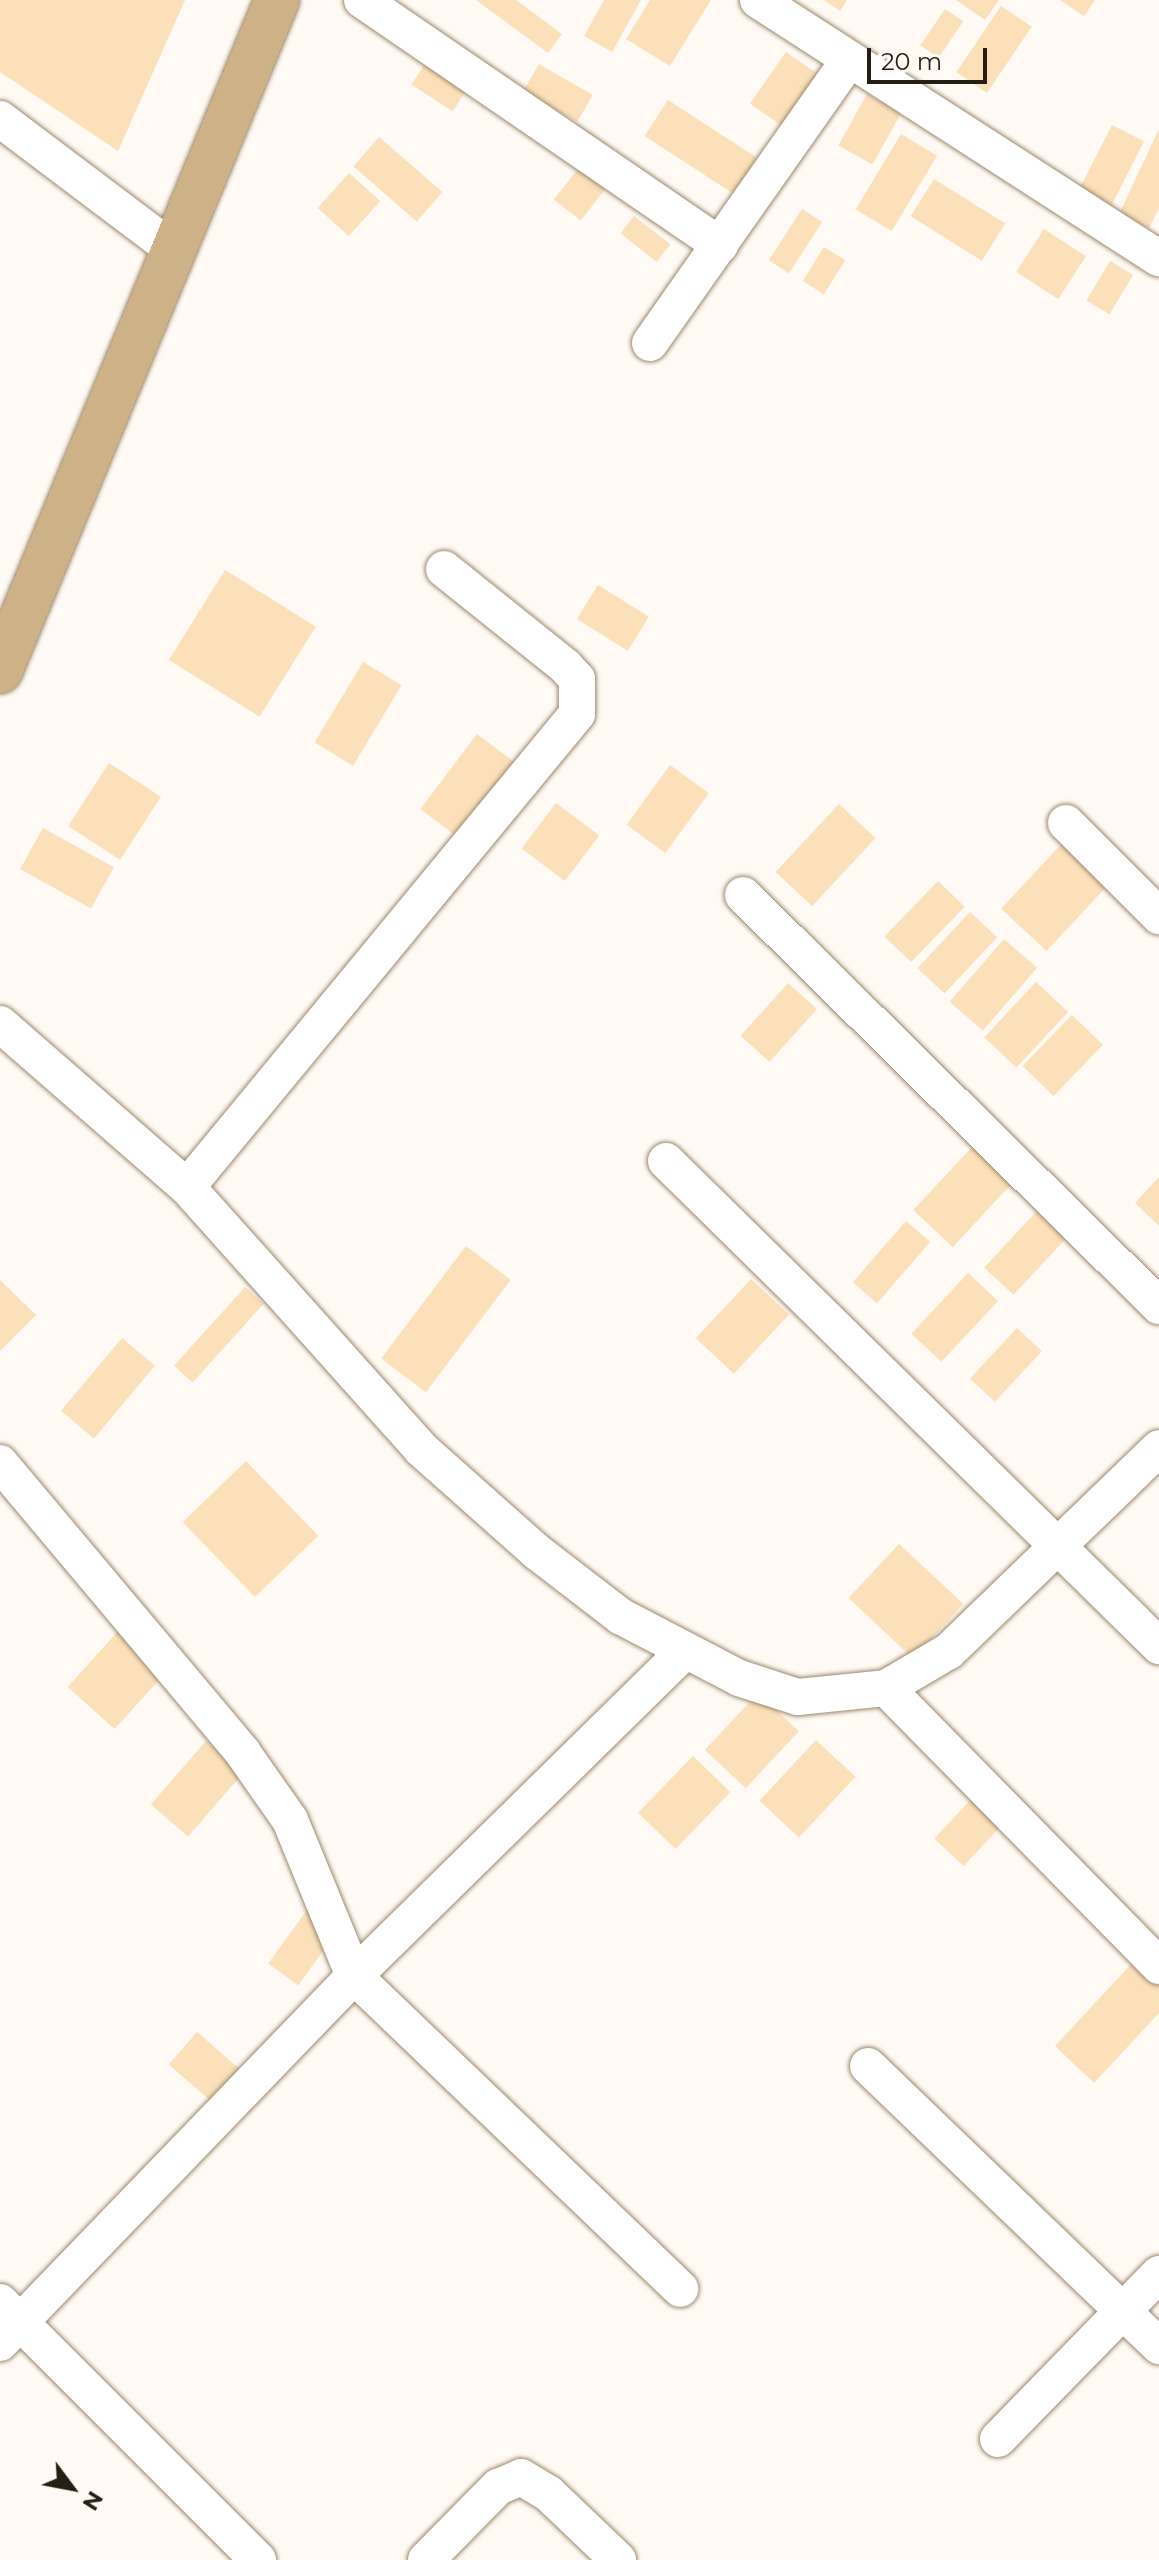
<!DOCTYPE html>
<html>
<head>
<meta charset="utf-8">
<style>
	body { margin:0 }
	#map { position:relative; width:1159px; height:2560px; overflow:hidden; background:#fffaf4; font-family:Montserrat,sans-serif }
	div>[style] { position:absolute }
	.building>* { inset:0; background:#fbe0ba; transform-origin:0 0 }
	.roads { filter:drop-shadow(0 0 2px #9c886c) drop-shadow(0 0 2px #9c886c) }
	.street>* { height:36px; margin:-18px; padding:0 18px; transform-origin:18px; border-radius:18px; background:#fff }
	.primary>* { height:44px; margin:-22px; padding:0 22px; transform-origin:22px; border-radius:22px; background:#cdb288 }
	span { translate:-50% -50%; white-space:nowrap; text-align:center; line-height:1.15; -webkit-text-stroke:7px #fffaf4; paint-order:stroke }
	.north { position:absolute; left:32px; top:2448px; width:80px; height:80px; -webkit-text-stroke:6px #fffaf4; paint-order:stroke; rotate:122deg; font-size:22px; font-weight:700; line-height:32px; text-align:center; color:#261e13 }
	.north::after { content:''; display:block; margin:auto; width:28px; height:36px; background:#261e13; clip-path:polygon(50% 0,100% 100%,50% 72%,0 100%) }
	.scale { position:absolute; left:867px; top:48px; width:120px; height:36px; box-sizing:border-box; border:4px solid #261e13; border-top:0; padding-left:10px; font-size:24px; line-height:28px; white-space:nowrap; color:#261e13; -webkit-text-stroke:6px #fffaf4; paint-order:stroke }
</style>
</head>
<body>
<div id="map">
	<div class="building">
		<div style="clip-path:polygon(0 0,185px 0,118px 151px,0 72px)"></div>
		<div style="clip-path:polygon(476px 0,516px 0,562px 34px,548px 53px)"></div>
		<div style="clip-path:polygon(604px 0,641px 0,612px 52px,584px 36px)"></div>
		<div style="clip-path:polygon(650px 0,711px 0,670px 66px,626px 39px)"></div>
		<div style="clip-path:polygon(824px 0,847px 0,840px 11px)"></div>
		<div style="clip-path:polygon(956px 0,999px 0,985px 20px)"></div>
		<div style="clip-path:polygon(1060px 0,1095px 0,1084px 16px)"></div>
		<div style="left:1001px;top:6px;width:37px;height:80px;rotate:34deg"></div>
		<div style="left:945px;top:9px;width:22px;height:44px;rotate:34deg"></div>
		<div style="left:786px;top:52px;width:49px;height:63px;rotate:35deg"></div>
		<div style="left:430px;top:56px;width:49px;height:34px;rotate:33deg"></div>
		<div style="left:539px;top:64px;width:62px;height:31px;rotate:30deg"></div>
		<div style="left:867px;top:94px;width:39px;height:59px;rotate:29deg"></div>
		<div style="left:668px;top:100px;width:106px;height:43px;rotate:33deg"></div>
		<div style="left:1112px;top:125px;width:36px;height:73px;rotate:27deg"></div>
		<div style="clip-path:polygon(1159px 129px,1159px 208px,1149px 228px,1119px 214px)"></div>
		<div style="left:901px;top:134px;width:42px;height:88px;rotate:31deg"></div>
		<div style="left:379px;top:137px;width:84px;height:39px;rotate:41deg"></div>
		<div style="left:584px;top:161px;width:34px;height:49px;rotate:38deg"></div>
		<div style="left:349px;top:173px;width:42px;height:47px;rotate:42deg"></div>
		<div style="left:934px;top:179px;width:84px;height:44px;rotate:32deg"></div>
		<div style="left:802px;top:209px;width:24px;height:61px;rotate:33deg"></div>
		<div style="left:634px;top:216px;width:46px;height:22px;rotate:38deg"></div>
		<div style="left:1044px;top:229px;width:50px;height:51px;rotate:33deg"></div>
		<div style="left:824px;top:247px;width:25px;height:40px;rotate:32deg"></div>
		<div style="left:1110px;top:261px;width:27px;height:46px;rotate:31deg"></div>
		<div style="left:225px;top:570px;width:107px;height:106px;rotate:32deg"></div>
		<div style="left:598px;top:585px;width:60px;height:40px;rotate:32deg"></div>
		<div style="left:363px;top:662px;width:45px;height:94px;rotate:31deg"></div>
		<div style="left:477px;top:734px;width:55px;height:94px;rotate:37deg"></div>
		<div style="left:109px;top:763px;width:62px;height:75px;rotate:33deg"></div>
		<div style="left:670px;top:765px;width:48px;height:74px;rotate:36deg"></div>
		<div style="left:556px;top:803px;width:54px;height:57px;rotate:37deg"></div>
		<div style="left:839px;top:804px;width:50px;height:93px;rotate:43deg"></div>
		<div style="left:43px;top:828px;width:81px;height:47px;rotate:29deg"></div>
		<div style="left:1068px;top:837px;width:62px;height:98px;rotate:43deg"></div>
		<div style="left:938px;top:881px;width:37px;height:77px;rotate:44deg"></div>
		<div style="left:970px;top:912px;width:37px;height:77px;rotate:43deg"></div>
		<div style="left:1004px;top:939px;width:44px;height:83px;rotate:41deg"></div>
		<div style="left:1036px;top:982px;width:44px;height:76px;rotate:43deg"></div>
		<div style="left:788px;top:983px;width:39px;height:71px;rotate:42deg"></div>
		<div style="left:1072px;top:1015px;width:43px;height:71px;rotate:44deg"></div>
		<div style="left:974px;top:1145px;width:54px;height:89px;rotate:43deg"></div>
		<div style="clip-path:polygon(1159px 1177px,1159px 1226px,1135px 1203px)"></div>
		<div style="left:1036px;top:1212px;width:40px;height:76px;rotate:43deg"></div>
		<div style="left:906px;top:1221px;width:32px;height:81px;rotate:41deg"></div>
		<div style="left:466px;top:1246px;width:56px;height:141px;rotate:37deg"></div>
		<div style="left:968px;top:1273px;width:41px;height:83px;rotate:43deg"></div>
		<div style="left:751px;top:1279px;width:52px;height:81px;rotate:43deg"></div>
		<div style="clip-path:polygon(0 1280px,36px 1315px,0 1351px)"></div>
		<div style="left:245px;top:1287px;width:25px;height:106px;rotate:42deg"></div>
		<div style="left:1017px;top:1328px;width:34px;height:69px;rotate:43deg"></div>
		<div style="left:122px;top:1338px;width:43px;height:95px;rotate:40deg"></div>
		<div style="left:246px;top:1461px;width:104px;height:88px;rotate:46deg"></div>
		<div style="left:899px;top:1544px;width:88px;height:74px;rotate:43deg"></div>
		<div style="left:120px;top:1629px;width:63px;height:78px;rotate:42deg"></div>
		<div style="left:758px;top:1693px;width:56px;height:78px;rotate:43deg"></div>
		<div style="left:816px;top:1740px;width:54px;height:83px;rotate:43deg"></div>
		<div style="left:206px;top:1741px;width:49px;height:84px;rotate:41deg"></div>
		<div style="left:693px;top:1756px;width:52px;height:79px;rotate:44deg"></div>
		<div style="left:976px;top:1794px;width:40px;height:61px;rotate:43deg"></div>
		<div style="left:307px;top:1910px;width:37px;height:66px;rotate:36deg"></div>
		<div style="clip-path:polygon(1134px 1961px,1159px 1984px,1159px 2013px,1094px 2083px,1055px 2046px)"></div>
		<div style="left:197px;top:2032px;width:58px;height:43px;rotate:41deg"></div>
	</div>
	<div class="roads">
		<div class="street">
			<div style="left:362px;top:0;width:434px;rotate:34.4deg"></div>
			<div style="left:758px;top:0;width:477px;rotate:32.8deg"></div>
			<div style="left:0;top:119px;width:218px;rotate:37deg"></div>
			<div style="left:650px;top:343px;width:346px;rotate:-54.9deg"></div>
			<div style="left:1066px;top:823px;width:132px;rotate:45deg"></div>
			<div style="left:743px;top:895px;width:585px;rotate:44.65deg"></div>
			<div style="left:0;top:1024px;width:248px;rotate:41.1deg"></div>
			<div style="left:187px;top:1187px;width:351px;rotate:48.2deg"></div>
			<div style="left:421px;top:1449px;width:155px;rotate:41.6deg"></div>
			<div style="left:537px;top:1552px;width:105px;rotate:37.6deg"></div>
			<div style="left:620px;top:1616px;width:134px;rotate:27.5deg"></div>
			<div style="left:739px;top:1678px;width:62px;rotate:17.9deg"></div>
			<div style="left:798px;top:1697px;width:88px;rotate:-5.8deg"></div>
			<div style="left:886px;top:1688px;width:73px;rotate:-30.4deg"></div>
			<div style="left:949px;top:1651px;width:292px;rotate:-44deg"></div>
			<div style="left:666px;top:1161px;width:692px;rotate:44.53deg"></div>
			<div style="left:187px;top:1187px;width:613px;rotate:-50.49deg"></div>
			<div style="left:577px;top:714px;width:35px;rotate:-90deg"></div>
			<div style="left:577px;top:679px;width:18px;rotate:-133deg"></div>
			<div style="left:565px;top:666px;width:155px;rotate:-141.3deg"></div>
			<div style="left:0;top:1463px;width:378px;rotate:50deg"></div>
			<div style="left:243px;top:1753px;width:82px;rotate:55deg"></div>
			<div style="left:290px;top:1820px;width:169px;rotate:67.7deg"></div>
			<div style="left:354px;top:1976px;width:452px;rotate:43.8deg"></div>
			<div style="left:886px;top:1688px;width:390px;rotate:45.5deg"></div>
			<div style="left:868px;top:2066px;width:404px;rotate:43.9deg"></div>
			<div style="left:0;top:2302px;width:365px;rotate:45deg"></div>
			<div style="left:0;top:2343px;width:510px;rotate:-46.03deg"></div>
			<div style="left:354px;top:1976px;width:462px;rotate:-44.5deg"></div>
			<div style="left:998px;top:2439px;width:231px;rotate:-45.7deg"></div>
			<div style="left:426px;top:2560px;width:103px;rotate:-45.4deg"></div>
			<div style="left:498px;top:2487px;width:25px;rotate:-23deg"></div>
			<div style="left:521px;top:2477px;width:31px;rotate:31deg"></div>
			<div style="left:548px;top:2493px;width:97px;rotate:43.7deg"></div>
		</div>
		<div class="primary">
			<div style="left:0;top:671px;width:726px;rotate:-67.57deg"></div>
		</div>
	</div>
	<div class="north">N</div>
	<div class="scale">20 m</div>
</div>
</body>
</html>
